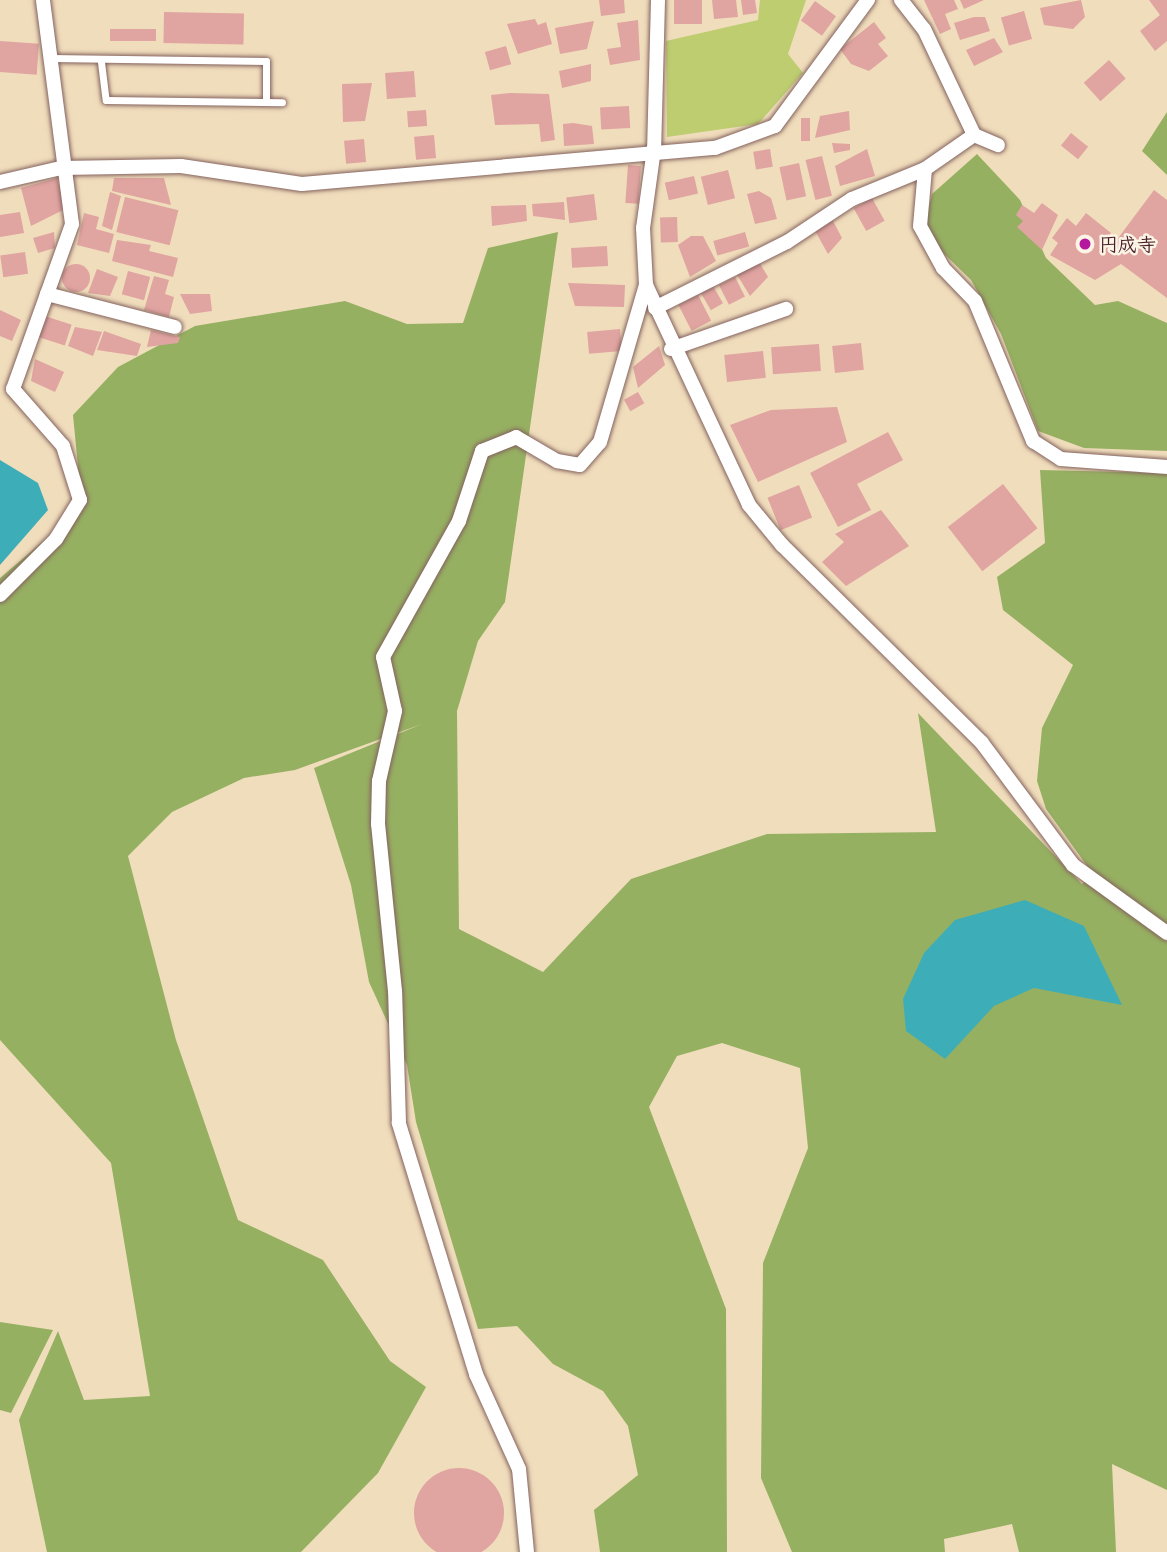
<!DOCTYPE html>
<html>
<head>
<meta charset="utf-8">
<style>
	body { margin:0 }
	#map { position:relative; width:1167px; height:1552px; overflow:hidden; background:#f0ddbc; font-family:"Playpen Sans","Klee One",sans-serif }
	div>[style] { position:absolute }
	.green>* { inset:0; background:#bdcd70 }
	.forest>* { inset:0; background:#96b062 }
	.water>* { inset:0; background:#3dadb7 }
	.building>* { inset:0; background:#e0a4a1; transform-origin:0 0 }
	.round { border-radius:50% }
	.roads { filter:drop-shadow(0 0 2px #84625e) drop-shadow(0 0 2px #84625e) }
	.lane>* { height:7px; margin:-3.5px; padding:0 3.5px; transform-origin:3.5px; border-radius:3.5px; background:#fff }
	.street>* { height:14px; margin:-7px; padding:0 7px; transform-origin:7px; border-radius:7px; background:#fff }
	.dots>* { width:19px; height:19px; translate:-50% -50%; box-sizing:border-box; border:4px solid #fcf5e5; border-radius:50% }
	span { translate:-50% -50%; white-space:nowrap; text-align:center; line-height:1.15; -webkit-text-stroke:5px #fcf5e5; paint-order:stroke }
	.poi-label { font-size:19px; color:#4a1f2b; font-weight:700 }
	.left { translate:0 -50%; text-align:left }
</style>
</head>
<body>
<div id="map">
	<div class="green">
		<div style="clip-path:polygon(760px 0,806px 0,788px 54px,803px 73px,758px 124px,667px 137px,666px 41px,758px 20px)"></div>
	</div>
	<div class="forest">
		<div style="clip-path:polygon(1167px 112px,1167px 175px,1142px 151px)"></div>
		<div style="clip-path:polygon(977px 154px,1020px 200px,1046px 258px,1095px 305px,1118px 301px,1167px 323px,1167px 451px,1084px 448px,1038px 431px,1001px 334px,971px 280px,932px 242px,926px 219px,932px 194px)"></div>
		<div style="clip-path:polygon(558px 232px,505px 602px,478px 641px,457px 711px,459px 929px,543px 972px,631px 879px,767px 834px,936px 832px,918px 713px,1082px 884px,1093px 874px,1046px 809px,1037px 781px,1042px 728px,1073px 665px,1003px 610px,997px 577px,1045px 543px,1040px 470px,1167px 473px,1167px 1490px,1112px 1464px,1116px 1552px,1019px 1552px,1012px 1524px,944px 1539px,945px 1552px,792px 1552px,761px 1478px,763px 1263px,808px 1148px,800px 1068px,722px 1043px,677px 1056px,649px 1107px,726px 1309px,727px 1552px,600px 1552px,594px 1510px,638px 1475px,628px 1426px,603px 1391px,553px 1364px,517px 1326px,478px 1329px,416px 1122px,407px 1065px,369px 982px,351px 885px,314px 768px,422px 724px,295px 770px,244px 778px,172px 812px,128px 856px,176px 1040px,238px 1220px,323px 1260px,390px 1361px,426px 1387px,378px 1473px,301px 1552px,47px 1552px,19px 1420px,58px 1331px,84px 1400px,150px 1396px,111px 1163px,0 1040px,0 578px,82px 508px,73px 415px,118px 367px,195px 326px,345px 301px,407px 324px,463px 323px,488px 248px)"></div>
		<div style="clip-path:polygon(0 1322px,53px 1330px,11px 1413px,0 1410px)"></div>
	</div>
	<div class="water">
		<div style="clip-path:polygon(0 460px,38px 483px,48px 510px,0 565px)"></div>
		<div style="clip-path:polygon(1025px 900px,1084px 926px,1122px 1005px,1034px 988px,994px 1006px,945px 1059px,906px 1031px,903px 999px,924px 953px,955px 920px)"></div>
	</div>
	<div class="building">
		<div style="clip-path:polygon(599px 0,624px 0,625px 13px,601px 16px)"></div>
		<div style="left:674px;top:0;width:28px;height:24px"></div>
		<div style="clip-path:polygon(712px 0,736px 0,738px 17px,714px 19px)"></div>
		<div style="clip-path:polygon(741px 0,755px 0,757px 13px,743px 15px)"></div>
		<div style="clip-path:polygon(924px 0,954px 0,958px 9px,945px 14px,951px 29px,940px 34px)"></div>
		<div style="clip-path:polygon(960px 0,984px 0,964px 9px)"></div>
		<div style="clip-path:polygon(1081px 0,1085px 17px,1073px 29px,1044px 25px,1040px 8px)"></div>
		<div style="clip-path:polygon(1149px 0,1167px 0,1167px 41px,1155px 51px,1140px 31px,1160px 15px)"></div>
		<div style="left:815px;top:1px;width:26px;height:24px;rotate:36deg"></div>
		<div style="left:1024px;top:11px;width:29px;height:24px;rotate:74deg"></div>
		<div style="left:164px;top:12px;width:80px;height:31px;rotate:1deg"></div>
		<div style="clip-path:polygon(974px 17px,985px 17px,990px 31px,960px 40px,954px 23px)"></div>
		<div style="clip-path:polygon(535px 19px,538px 25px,546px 22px,552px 44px,518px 54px,507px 24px)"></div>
		<div style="clip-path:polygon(638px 20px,640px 60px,610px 65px,607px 49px,621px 47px,617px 23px)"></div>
		<div style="clip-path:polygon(594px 21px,587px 49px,560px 54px,555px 28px)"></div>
		<div style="clip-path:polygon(874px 22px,886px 38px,878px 44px,888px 56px,869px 71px,851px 64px,840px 49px)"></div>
		<div style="left:110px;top:29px;width:46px;height:12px"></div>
		<div style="clip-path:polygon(994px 38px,1003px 52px,974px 66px,966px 50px)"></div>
		<div style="left:0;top:41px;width:39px;height:31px;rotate:4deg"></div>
		<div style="left:506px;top:46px;width:19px;height:22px;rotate:74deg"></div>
		<div style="left:1109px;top:60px;width:25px;height:34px;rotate:48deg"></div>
		<div style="clip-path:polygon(591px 64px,591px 81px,562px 88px,559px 71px)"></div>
		<div style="left:414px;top:71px;width:26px;height:29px;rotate:86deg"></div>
		<div style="clip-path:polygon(372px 83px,365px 121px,343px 122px,342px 84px)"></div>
		<div style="clip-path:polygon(511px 93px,549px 94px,555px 140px,541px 142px,539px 124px,495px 125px,491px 95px)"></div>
		<div style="left:629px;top:106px;width:22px;height:29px;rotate:87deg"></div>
		<div style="left:426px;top:110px;width:16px;height:19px;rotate:86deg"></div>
		<div style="clip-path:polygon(849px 111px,850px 130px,815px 138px,820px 116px)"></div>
		<div style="left:801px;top:118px;width:9px;height:23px"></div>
		<div style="clip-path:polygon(573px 123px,592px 126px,594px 144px,564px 146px,563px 124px)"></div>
		<div style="left:1071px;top:133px;width:22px;height:16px;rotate:39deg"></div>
		<div style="left:434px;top:135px;width:23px;height:20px;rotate:85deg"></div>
		<div style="left:364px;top:139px;width:23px;height:20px;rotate:85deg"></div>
		<div style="clip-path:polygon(832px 143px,850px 144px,850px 150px,834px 153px)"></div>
		<div style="left:770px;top:149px;width:18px;height:17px;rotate:81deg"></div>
		<div style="clip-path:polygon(867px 149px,875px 176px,840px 186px,835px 166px)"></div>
		<div style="left:822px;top:156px;width:41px;height:17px;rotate:76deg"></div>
		<div style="left:799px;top:163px;width:34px;height:20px;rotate:78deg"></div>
		<div style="left:628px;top:165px;width:13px;height:38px;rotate:4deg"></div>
		<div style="left:728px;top:170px;width:29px;height:28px;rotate:76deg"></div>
		<div style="left:694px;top:176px;width:18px;height:30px;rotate:77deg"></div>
		<div style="clip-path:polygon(57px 178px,65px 209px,31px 226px,21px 188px)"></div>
		<div style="clip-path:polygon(114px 178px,164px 178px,171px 205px,112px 191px)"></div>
		<div style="clip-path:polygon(1154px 190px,1167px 200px,1167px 298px,1121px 264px,1095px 280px,1050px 255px,1058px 243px,1052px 238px,1067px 218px,1076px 226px,1086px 213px,1111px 233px,1106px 240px,1113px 245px)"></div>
		<div style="clip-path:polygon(759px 191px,771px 198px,777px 219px,755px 224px,747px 194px)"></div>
		<div style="clip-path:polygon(110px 192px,121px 196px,112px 230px,102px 226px)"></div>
		<div style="left:594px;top:194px;width:26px;height:28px;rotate:83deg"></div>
		<div style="left:125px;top:197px;width:55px;height:36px;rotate:14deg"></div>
		<div style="left:872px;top:198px;width:26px;height:21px;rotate:61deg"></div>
		<div style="clip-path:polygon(564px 202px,565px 220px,533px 216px,532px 204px)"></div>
		<div style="clip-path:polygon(1042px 203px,1058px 215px,1042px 250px,1017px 227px,1023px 221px,1016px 215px,1022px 205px,1034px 213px)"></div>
		<div style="clip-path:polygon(526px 205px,527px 221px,492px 226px,491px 206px)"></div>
		<div style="clip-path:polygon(20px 212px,24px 233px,0 237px,0 215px)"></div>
		<div style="clip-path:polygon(84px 213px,99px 217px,96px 229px,114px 234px,109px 253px,77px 245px)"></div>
		<div style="left:677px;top:217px;width:25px;height:17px;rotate:88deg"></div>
		<div style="clip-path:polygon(832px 219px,842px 238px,828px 254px,814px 229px)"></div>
		<div style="clip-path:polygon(54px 232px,55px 248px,38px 253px,33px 238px)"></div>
		<div style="left:745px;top:232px;width:15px;height:33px;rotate:74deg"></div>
		<div style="clip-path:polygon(691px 236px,703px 236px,716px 261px,690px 277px,678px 245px)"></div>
		<div style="clip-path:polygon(117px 240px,151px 245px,149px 251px,178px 258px,173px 277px,112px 261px)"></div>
		<div style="left:607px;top:246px;width:20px;height:36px;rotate:87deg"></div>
		<div style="left:25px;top:252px;width:22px;height:25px;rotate:82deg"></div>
		<div style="clip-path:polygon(758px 260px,768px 277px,750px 296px,736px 273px)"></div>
		<div class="round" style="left:62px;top:264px;width:28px;height:28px"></div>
		<div style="clip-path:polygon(97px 269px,118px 277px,110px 296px,88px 293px)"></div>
		<div style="left:128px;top:271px;width:23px;height:24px;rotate:15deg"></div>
		<div style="clip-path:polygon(154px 276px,169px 280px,165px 294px,174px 297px,169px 317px,144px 310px)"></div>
		<div style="left:735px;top:277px;width:22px;height:18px;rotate:63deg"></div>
		<div style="clip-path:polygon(568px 283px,625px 285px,624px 307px,575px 306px)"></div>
		<div style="left:713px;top:286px;width:20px;height:14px;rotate:60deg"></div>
		<div style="clip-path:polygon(180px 294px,210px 294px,212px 311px,190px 314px)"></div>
		<div style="left:698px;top:295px;width:29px;height:22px;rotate:63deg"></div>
		<div style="clip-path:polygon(0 310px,21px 320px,12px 341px,0 336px)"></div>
		<div style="left:45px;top:316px;width:28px;height:22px;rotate:18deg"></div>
		<div style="clip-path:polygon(75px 327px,102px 332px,93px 356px,68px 346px)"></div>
		<div style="left:620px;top:329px;width:22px;height:33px;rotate:85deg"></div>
		<div style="clip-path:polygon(151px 330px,180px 337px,178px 343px,147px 347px)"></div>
		<div style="clip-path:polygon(104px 331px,141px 344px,137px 356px,97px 350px)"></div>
		<div style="left:861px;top:343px;width:27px;height:29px;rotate:84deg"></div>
		<div style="left:819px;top:344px;width:27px;height:48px;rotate:86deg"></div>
		<div style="clip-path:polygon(659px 346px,665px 365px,638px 388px,633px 367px)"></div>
		<div style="left:763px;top:351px;width:27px;height:39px;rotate:84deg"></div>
		<div style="clip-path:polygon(35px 359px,64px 372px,55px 392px,31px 381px)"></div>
		<div style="left:638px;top:392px;width:13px;height:16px;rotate:61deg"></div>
		<div style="clip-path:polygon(837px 407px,847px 442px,758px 482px,730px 425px,771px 410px)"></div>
		<div style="clip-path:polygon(888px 432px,903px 460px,857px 484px,871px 510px,838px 527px,810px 473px)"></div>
		<div style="left:1003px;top:484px;width:56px;height:70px;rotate:52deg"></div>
		<div style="left:799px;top:485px;width:35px;height:34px;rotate:68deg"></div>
		<div style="clip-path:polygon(881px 510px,909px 546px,846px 586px,822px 562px,844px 542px,835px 534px)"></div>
		<div class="round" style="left:414px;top:1468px;width:90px;height:90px"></div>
	</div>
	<div class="roads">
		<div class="lane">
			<div style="left:51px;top:58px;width:215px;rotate:0.8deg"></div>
			<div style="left:266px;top:61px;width:41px;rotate:90deg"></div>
			<div style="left:101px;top:62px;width:38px;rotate:83deg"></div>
			<div style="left:106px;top:100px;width:176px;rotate:0.7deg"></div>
		</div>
		<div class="street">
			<div style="left:658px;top:0;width:149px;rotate:91.5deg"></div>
			<div style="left:654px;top:149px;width:80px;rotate:97.9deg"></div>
			<div style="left:643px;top:228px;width:57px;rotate:87deg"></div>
			<div style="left:646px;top:285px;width:243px;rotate:64.9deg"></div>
			<div style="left:749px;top:505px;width:52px;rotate:50.5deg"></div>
			<div style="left:782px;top:545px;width:281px;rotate:44.7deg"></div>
			<div style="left:982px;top:743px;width:152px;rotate:53.3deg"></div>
			<div style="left:1073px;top:865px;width:116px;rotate:35.9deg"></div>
			<div style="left:901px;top:0;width:37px;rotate:52deg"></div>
			<div style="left:924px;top:29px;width:117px;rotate:64.7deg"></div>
			<div style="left:974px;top:135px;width:26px;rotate:23deg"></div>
			<div style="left:974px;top:135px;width:60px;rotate:145.2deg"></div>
			<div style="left:925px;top:169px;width:57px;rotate:95deg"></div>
			<div style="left:920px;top:226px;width:48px;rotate:61.3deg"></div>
			<div style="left:943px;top:268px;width:46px;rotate:45.9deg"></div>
			<div style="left:975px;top:301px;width:152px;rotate:67.5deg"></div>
			<div style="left:1033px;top:441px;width:33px;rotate:33deg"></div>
			<div style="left:1061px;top:459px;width:106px;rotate:4.3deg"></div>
			<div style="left:0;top:182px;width:63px;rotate:-12.9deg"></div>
			<div style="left:61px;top:168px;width:120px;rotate:-1deg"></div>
			<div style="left:181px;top:166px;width:122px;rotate:8.5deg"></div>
			<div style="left:302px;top:184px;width:415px;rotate:-5deg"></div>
			<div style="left:715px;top:148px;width:64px;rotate:-20.1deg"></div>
			<div style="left:775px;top:126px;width:157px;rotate:-53.6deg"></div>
			<div style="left:47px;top:294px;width:132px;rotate:14.5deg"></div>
			<div style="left:655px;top:308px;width:148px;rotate:-26.6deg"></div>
			<div style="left:787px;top:242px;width:78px;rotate:-33.5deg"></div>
			<div style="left:852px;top:199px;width:79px;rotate:-22.3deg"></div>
			<div style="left:671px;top:349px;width:122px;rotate:-19.2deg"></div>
			<div style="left:0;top:595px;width:79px;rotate:-45deg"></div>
			<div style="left:56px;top:539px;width:46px;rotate:-58.4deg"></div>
			<div style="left:80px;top:500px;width:57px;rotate:-107.5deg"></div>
			<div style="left:63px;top:446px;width:76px;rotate:-131.3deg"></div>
			<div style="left:13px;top:389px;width:175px;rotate:-70.3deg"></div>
			<div style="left:72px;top:224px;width:226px;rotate:-97.4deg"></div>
			<div style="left:527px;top:1552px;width:83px;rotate:-95.5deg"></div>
			<div style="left:519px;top:1469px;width:104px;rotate:-114.4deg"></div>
			<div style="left:476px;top:1374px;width:263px;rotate:-107.1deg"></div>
			<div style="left:399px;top:1123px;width:132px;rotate:-91.7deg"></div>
			<div style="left:395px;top:991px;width:168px;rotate:-95.8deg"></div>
			<div style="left:378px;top:824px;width:43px;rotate:-88.7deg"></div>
			<div style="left:379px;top:781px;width:72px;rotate:-77.1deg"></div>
			<div style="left:395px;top:711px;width:55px;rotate:-102.5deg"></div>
			<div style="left:383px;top:657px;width:156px;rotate:-60.8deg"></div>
			<div style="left:459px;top:521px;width:74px;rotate:-71.8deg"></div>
			<div style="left:482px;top:451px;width:37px;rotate:-22deg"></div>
			<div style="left:516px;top:437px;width:48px;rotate:30.3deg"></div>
			<div style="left:557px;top:461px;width:23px;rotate:10deg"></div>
			<div style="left:580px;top:465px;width:30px;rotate:-49deg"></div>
			<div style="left:600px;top:442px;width:164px;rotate:-73.7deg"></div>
		</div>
	</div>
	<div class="dots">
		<div style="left:1085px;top:244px;background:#b5179e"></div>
	</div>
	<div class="poi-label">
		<span class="left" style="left:1099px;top:244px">円成寺</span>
	</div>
</div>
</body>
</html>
